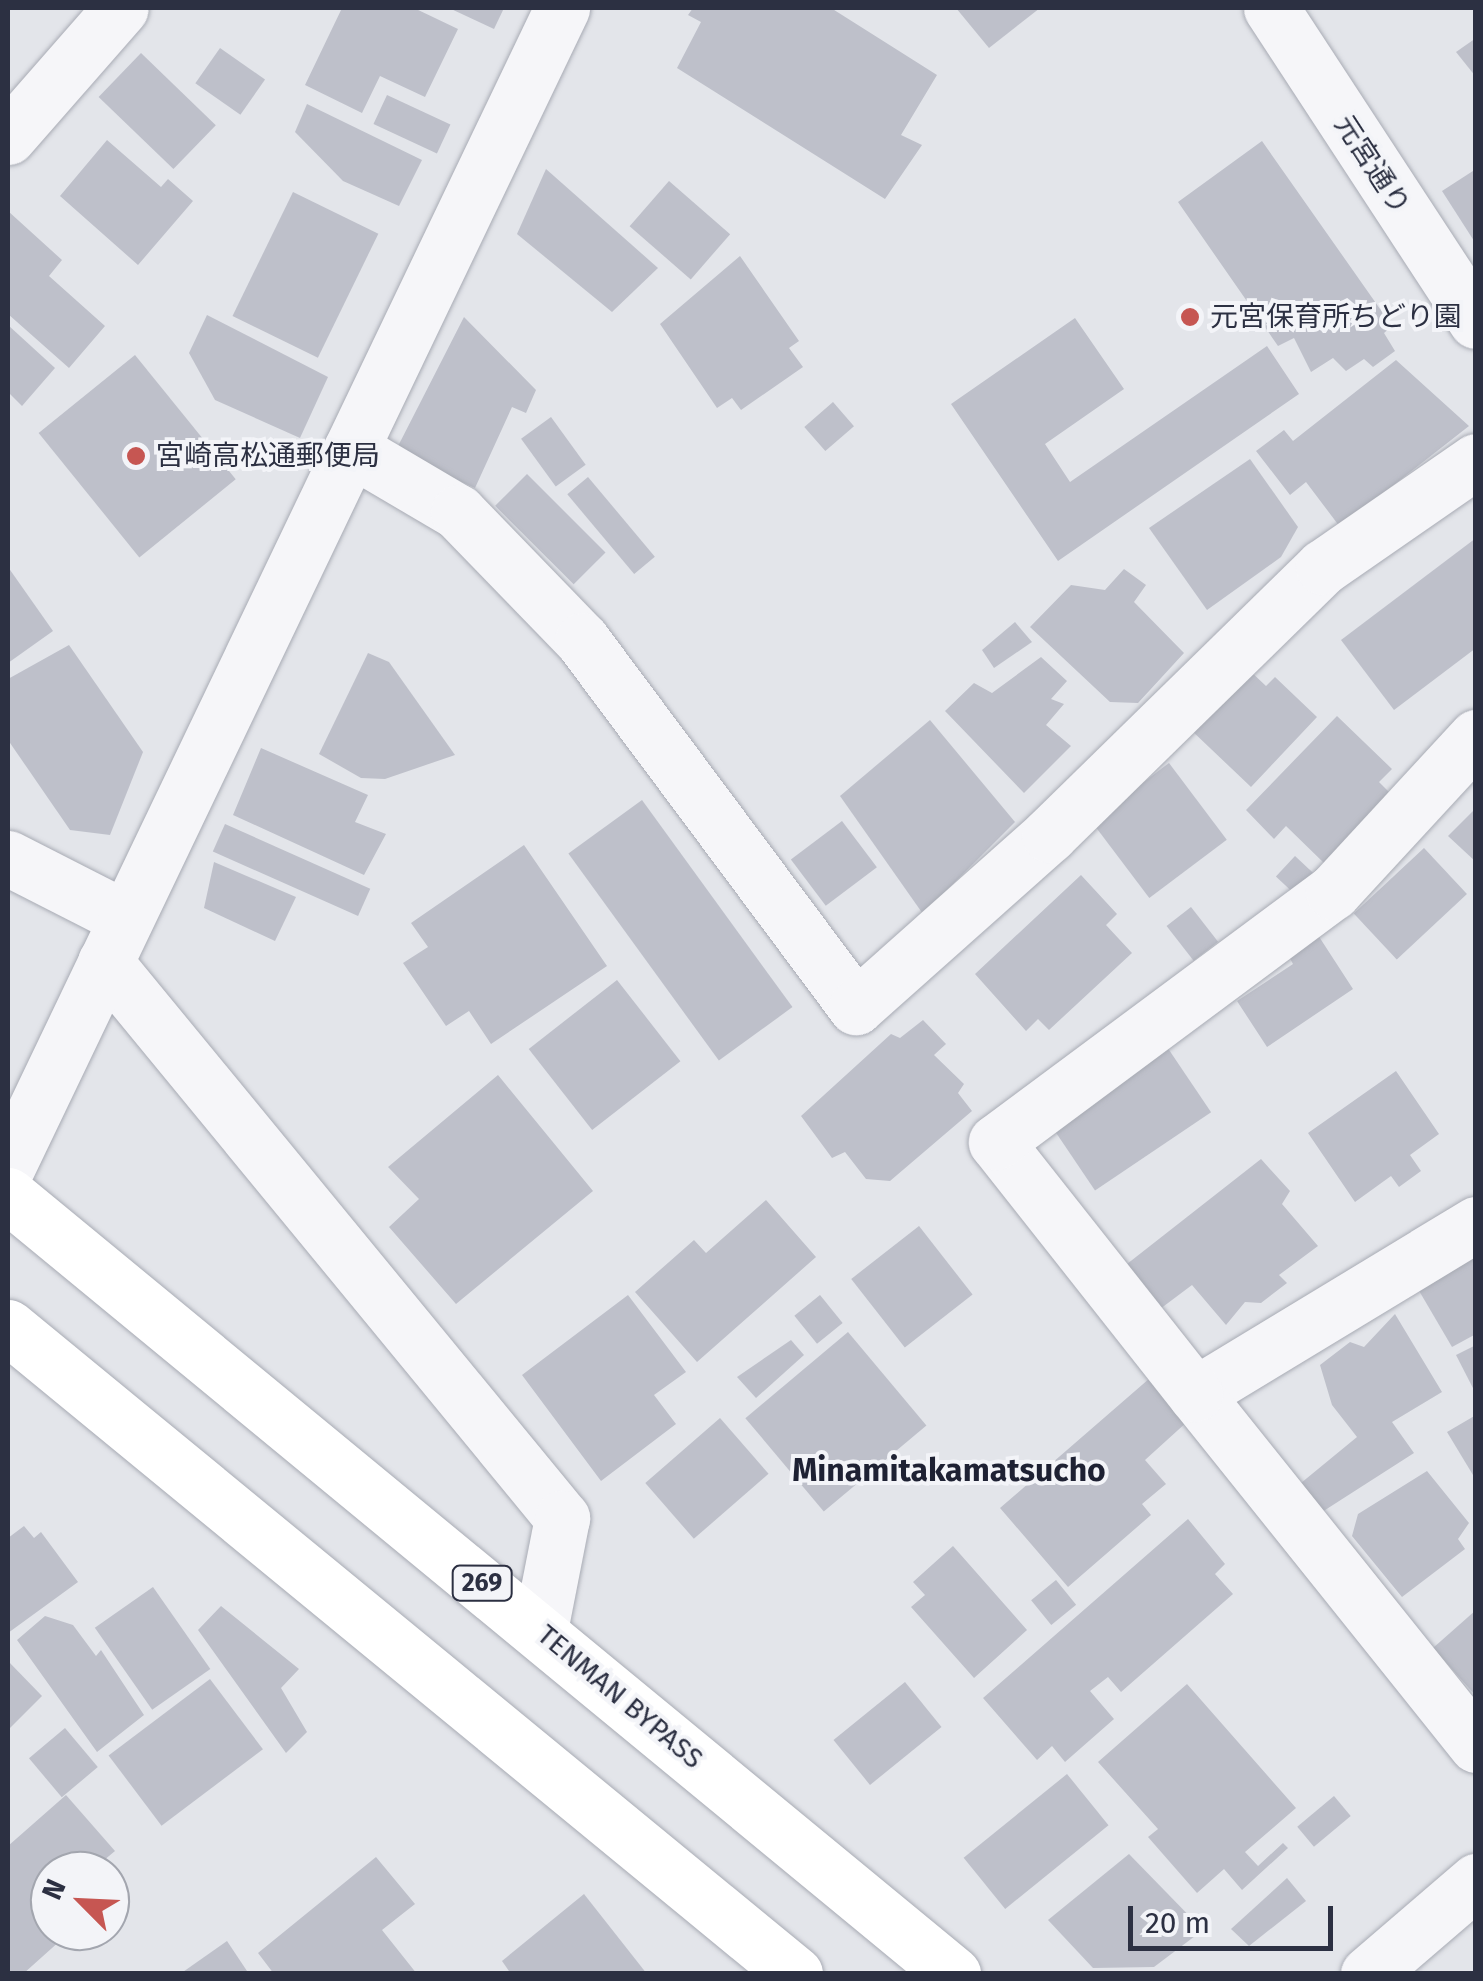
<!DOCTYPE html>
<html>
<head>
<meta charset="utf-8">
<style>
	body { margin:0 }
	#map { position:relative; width:1483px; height:1981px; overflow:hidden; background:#e3e5ea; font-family:"Fira Sans","Noto Sans JP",sans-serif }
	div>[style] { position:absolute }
	.building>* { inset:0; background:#bec0ca; transform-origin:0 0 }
	.roads { filter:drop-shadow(0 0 2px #a8abb4) drop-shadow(0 0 2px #a8abb4) }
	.minor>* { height:55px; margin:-27.5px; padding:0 27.5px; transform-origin:27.5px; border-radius:27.5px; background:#f6f6f9 }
	.highway>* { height:55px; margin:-27.5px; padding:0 27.5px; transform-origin:27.5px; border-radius:27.5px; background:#fff }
	.dots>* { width:28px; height:28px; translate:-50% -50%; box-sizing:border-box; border:5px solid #f3f4f8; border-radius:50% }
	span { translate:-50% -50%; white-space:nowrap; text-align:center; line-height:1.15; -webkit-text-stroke:8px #f3f4f8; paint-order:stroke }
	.shield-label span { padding:2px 8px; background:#f3f4f8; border:2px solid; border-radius:8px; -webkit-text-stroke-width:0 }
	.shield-label { font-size:25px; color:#2c3042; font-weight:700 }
	.street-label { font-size:28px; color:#2c3042 }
	.poi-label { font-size:28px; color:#2c3042 }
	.left { translate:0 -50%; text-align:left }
	.quarter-label { font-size:32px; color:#1e2133; font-weight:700 }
	.frame { position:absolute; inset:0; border:10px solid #2c3042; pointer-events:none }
	.north { position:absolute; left:30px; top:1851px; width:100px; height:100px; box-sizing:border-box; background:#f3f4f8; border:2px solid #a3a6af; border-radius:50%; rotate:294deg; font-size:28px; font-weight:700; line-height:40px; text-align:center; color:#2c3042 }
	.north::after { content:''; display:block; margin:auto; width:35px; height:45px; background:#c65652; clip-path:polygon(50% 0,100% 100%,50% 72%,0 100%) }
	.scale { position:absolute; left:1128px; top:1906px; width:205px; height:45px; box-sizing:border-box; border:5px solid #2c3042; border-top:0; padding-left:12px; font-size:30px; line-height:35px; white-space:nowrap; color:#2c3042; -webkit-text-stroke:8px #f3f4f8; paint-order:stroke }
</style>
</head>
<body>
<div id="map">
	<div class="building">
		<div style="clip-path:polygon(342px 8px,414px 8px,458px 29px,425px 97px,380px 76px,362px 113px,305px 85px)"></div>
		<div style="clip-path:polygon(449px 8px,504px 8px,494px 29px)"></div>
		<div style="clip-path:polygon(693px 8px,831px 8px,937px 75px,901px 135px,922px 145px,885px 199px,677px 68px,701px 22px,688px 15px)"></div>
		<div style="clip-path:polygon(956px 8px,1040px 8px,989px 48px)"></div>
		<div style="clip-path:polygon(1476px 38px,1476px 77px,1456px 52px)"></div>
		<div style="left:220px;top:48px;width:55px;height:43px;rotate:35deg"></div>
		<div style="left:141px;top:53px;width:104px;height:61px;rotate:44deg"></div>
		<div style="left:387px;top:95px;width:70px;height:32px;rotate:25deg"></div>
		<div style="clip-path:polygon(307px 104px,422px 160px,399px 206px,343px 181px,295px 132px)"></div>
		<div style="clip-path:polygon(107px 140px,161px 187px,168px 179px,193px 201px,138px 265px,60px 196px)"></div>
		<div style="clip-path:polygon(1262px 141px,1392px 326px,1384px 333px,1395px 351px,1373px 367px,1364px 359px,1346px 371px,1333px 358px,1311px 372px,1294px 338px,1278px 346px,1178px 202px)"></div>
		<div style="clip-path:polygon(546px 169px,658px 268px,612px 312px,517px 234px)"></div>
		<div style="clip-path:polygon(1476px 169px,1476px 244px,1442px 191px)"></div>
		<div style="left:669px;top:181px;width:81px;height:60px;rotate:41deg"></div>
		<div style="left:293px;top:192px;width:95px;height:138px;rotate:26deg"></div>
		<div style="clip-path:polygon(8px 211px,62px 260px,49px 276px,105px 326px,69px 368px,8px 314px)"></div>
		<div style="clip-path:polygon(740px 256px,799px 341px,789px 348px,803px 367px,741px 410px,732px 398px,717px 408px,660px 324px)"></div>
		<div style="clip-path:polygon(207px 315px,328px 377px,300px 438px,215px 400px,189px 353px)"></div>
		<div style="clip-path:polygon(464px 317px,536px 390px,526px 413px,512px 407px,475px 488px,395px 452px)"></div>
		<div style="clip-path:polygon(1075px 318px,1124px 389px,1045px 444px,1070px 482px,1267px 346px,1299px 394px,1058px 561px,951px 404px)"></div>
		<div style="clip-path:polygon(8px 325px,55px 368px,22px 406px,8px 392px)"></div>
		<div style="left:135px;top:355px;width:160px;height:124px;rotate:51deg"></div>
		<div style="clip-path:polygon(1396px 360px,1469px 426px,1340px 527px,1306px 482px,1290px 495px,1256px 451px,1284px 430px,1293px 441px)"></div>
		<div style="left:833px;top:402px;width:32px;height:38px;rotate:49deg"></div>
		<div style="left:551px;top:417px;width:59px;height:37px;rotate:54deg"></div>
		<div style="clip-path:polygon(1250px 459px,1298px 527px,1281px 557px,1207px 610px,1149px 528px)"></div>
		<div style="left:527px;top:474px;width:111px;height:45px;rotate:45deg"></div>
		<div style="left:588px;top:477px;width:104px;height:27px;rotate:50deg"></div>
		<div style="clip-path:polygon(1476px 538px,1476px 648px,1394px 710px,1341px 640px)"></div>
		<div style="clip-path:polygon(8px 567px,53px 631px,8px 663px)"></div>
		<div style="clip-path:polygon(1124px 569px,1146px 585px,1134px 602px,1184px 653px,1138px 703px,1110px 702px,1030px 627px,1071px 585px,1105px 590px)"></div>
		<div style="clip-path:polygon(1015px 622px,1032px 642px,994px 668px,982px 650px)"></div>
		<div style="clip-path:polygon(69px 645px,143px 752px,110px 835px,70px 830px,8px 740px,8px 679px)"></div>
		<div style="clip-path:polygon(368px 653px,389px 662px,455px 755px,385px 779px,361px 778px,319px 754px)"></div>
		<div style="clip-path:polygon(1041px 657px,1067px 681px,1051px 699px,1064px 704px,1046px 725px,1071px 746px,1024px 793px,945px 711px,974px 683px,992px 693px)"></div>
		<div style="clip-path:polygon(1248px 669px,1266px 686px,1275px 677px,1317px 717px,1251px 787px,1190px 729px)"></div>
		<div style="clip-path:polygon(1337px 716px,1392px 769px,1379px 782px,1392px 795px,1325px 864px,1286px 826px,1274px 839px,1246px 810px)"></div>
		<div style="clip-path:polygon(930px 720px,1015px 822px,923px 914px,840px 796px)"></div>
		<div style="clip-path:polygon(261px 748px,368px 795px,355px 822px,386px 834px,364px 875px,233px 815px)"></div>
		<div style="left:1169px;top:763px;width:96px;height:97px;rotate:53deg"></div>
		<div style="left:642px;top:800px;width:256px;height:91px;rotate:54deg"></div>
		<div style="clip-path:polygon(1476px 808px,1476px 862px,1448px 836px)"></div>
		<div style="left:842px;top:821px;width:58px;height:64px;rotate:53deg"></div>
		<div style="left:225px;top:824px;width:159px;height:30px;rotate:24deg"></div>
		<div style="clip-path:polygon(524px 845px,607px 966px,491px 1044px,469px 1011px,446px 1026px,403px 963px,428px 947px,411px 923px)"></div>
		<div style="left:1424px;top:848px;width:63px;height:96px;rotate:47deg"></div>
		<div style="left:1295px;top:856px;width:34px;height:28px;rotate:43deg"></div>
		<div style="clip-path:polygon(214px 862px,296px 897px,275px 941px,204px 908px)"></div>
		<div style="clip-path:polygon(1081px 875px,1117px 914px,1106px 925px,1132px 953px,1049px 1030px,1038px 1019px,1026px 1031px,975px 974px)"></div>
		<div style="left:1191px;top:907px;width:44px;height:31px;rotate:52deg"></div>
		<div style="clip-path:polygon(1316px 932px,1353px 989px,1267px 1047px,1237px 1001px,1293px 964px,1287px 953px)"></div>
		<div style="left:617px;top:980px;width:103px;height:112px;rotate:52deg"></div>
		<div style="clip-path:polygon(923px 1020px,946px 1044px,934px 1055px,964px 1084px,958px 1093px,972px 1111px,890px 1181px,866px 1179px,845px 1152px,832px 1158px,801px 1116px,891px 1034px,900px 1038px)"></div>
		<div style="left:1163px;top:1041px;width:86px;height:140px;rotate:56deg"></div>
		<div style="clip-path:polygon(1396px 1071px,1439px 1134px,1410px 1155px,1421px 1171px,1399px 1187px,1391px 1176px,1355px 1202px,1308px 1133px)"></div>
		<div style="clip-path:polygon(498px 1075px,593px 1191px,456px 1304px,389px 1227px,419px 1199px,388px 1167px)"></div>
		<div style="clip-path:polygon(1261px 1159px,1290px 1191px,1282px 1204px,1318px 1246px,1279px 1275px,1287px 1283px,1261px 1303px,1245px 1302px,1226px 1325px,1192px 1285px,1160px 1309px,1127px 1264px)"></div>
		<div style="clip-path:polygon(766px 1200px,816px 1257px,697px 1362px,635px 1292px,694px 1240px,706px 1253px)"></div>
		<div style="left:919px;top:1226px;width:87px;height:86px;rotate:52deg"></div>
		<div style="clip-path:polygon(1476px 1256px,1476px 1334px,1452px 1347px,1418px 1289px)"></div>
		<div style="clip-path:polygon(628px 1295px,686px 1372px,654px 1395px,676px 1424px,601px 1481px,522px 1375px)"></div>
		<div style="left:820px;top:1295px;width:36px;height:33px;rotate:51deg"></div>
		<div style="clip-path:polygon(1395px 1314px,1442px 1392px,1392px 1422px,1414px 1453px,1322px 1512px,1301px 1483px,1357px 1437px,1332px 1405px,1320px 1365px,1350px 1342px,1364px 1347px)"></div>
		<div style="left:848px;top:1332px;width:122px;height:134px;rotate:50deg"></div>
		<div style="clip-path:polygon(791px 1340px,804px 1355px,756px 1398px,737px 1377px)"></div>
		<div style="clip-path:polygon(1476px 1345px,1476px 1394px,1456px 1355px)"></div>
		<div style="clip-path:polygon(1150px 1378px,1188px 1421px,1145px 1460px,1166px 1484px,1142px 1504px,1151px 1515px,1068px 1587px,1000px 1508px)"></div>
		<div style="clip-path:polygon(1476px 1415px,1476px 1480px,1447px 1432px)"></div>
		<div style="left:720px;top:1418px;width:74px;height:99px;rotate:49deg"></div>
		<div style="clip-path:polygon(1427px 1471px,1469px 1523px,1458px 1539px,1465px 1549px,1402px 1597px,1352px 1536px,1358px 1514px)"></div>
		<div style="clip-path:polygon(1188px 1519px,1225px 1564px,1215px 1574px,1233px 1594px,1121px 1692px,1108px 1677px,1090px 1691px,1114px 1719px,1065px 1762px,1052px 1746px,1037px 1760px,983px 1698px)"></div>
		<div style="clip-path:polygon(24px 1526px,34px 1538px,41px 1532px,78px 1582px,8px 1633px,8px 1538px)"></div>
		<div style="clip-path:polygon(953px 1546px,1027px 1630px,974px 1678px,911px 1607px,925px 1595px,913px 1582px)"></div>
		<div style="left:1056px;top:1580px;width:32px;height:32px;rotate:51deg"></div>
		<div style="left:153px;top:1587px;width:100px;height:71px;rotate:55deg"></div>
		<div style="clip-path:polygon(221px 1606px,299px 1669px,281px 1688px,307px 1732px,286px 1753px,198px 1630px)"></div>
		<div style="clip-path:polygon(1476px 1610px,1476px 1696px,1433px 1648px)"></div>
		<div style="clip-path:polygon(45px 1616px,73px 1625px,96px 1656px,101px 1650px,144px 1715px,97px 1752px,17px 1640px)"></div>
		<div style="clip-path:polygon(8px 1661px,42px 1696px,8px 1730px)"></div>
		<div style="left:210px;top:1679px;width:88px;height:127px;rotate:53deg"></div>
		<div style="left:905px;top:1682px;width:58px;height:92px;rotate:51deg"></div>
		<div style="clip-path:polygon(1187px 1684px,1296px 1808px,1245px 1852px,1258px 1866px,1283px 1843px,1288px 1848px,1242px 1890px,1224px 1869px,1197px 1893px,1148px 1837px,1158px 1829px,1098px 1762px)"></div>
		<div style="left:65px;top:1728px;width:51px;height:47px;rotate:50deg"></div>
		<div style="left:1067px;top:1774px;width:66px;height:133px;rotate:51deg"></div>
		<div style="clip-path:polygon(66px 1795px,115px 1851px,91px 1871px,50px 1871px,50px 1931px,71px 1931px,23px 1974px,8px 1974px,8px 1846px)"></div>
		<div style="left:1334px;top:1796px;width:26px;height:48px;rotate:50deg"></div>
		<div style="clip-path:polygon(1129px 1854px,1203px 1930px,1154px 1967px,1093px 1968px,1048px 1920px)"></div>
		<div style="clip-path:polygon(376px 1857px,415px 1904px,382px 1930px,417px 1974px,274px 1974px,258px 1953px)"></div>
		<div style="clip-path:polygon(1287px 1878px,1306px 1901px,1249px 1946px,1231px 1929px)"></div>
		<div style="clip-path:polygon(584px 1894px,647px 1974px,511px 1974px,502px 1961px)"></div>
		<div style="clip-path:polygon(227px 1941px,249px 1974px,180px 1974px)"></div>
	</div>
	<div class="roads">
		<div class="minor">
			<div style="left:1271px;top:8px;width:374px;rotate:56.8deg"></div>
			<div style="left:8px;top:137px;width:171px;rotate:-48.8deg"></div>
			<div style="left:351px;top:449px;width:124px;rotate:30.5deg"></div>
			<div style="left:458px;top:512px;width:178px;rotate:45.9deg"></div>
			<div style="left:582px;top:640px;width:458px;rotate:53.3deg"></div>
			<div style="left:856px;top:1007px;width:259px;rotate:-41.7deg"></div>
			<div style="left:1049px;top:835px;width:383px;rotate:-44.4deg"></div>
			<div style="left:1323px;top:567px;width:186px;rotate:-34.7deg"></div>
			<div style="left:8px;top:858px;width:132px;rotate:27deg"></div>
			<div style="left:105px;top:962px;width:720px;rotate:50.58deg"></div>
			<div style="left:562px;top:1518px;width:114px;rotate:101.1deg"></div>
			<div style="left:8px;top:1166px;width:1284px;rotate:-64.43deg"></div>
			<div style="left:1476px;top:1224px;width:328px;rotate:148.8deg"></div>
			<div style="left:1195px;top:1394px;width:450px;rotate:51.3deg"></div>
			<div style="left:1195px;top:1394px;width:321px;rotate:-128.3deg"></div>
			<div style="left:996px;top:1142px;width:420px;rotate:-36.6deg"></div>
			<div style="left:1333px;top:892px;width:211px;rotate:-47.3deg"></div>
			<div style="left:1368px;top:1974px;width:143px;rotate:-40.7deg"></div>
		</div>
		<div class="highway">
			<div style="left:8px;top:1195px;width:1225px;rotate:39.5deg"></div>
			<div style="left:8px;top:1327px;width:1019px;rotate:39.42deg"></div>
		</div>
	</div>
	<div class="dots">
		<div style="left:1190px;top:317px;background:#c65652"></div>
		<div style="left:136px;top:456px;background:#c65652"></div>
	</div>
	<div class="shield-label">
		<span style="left:482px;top:1583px">269</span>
	</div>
	<div class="street-label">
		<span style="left:1372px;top:165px;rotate:57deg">元宮通り</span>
		<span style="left:620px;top:1697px;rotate:40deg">TENMAN BYPASS</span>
	</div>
	<div class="poi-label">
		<span class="left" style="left:1210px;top:317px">元宮保育所ちどり園</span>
		<span class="left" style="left:156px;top:456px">宮崎高松通郵便局</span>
	</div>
	<div class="quarter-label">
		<span style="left:949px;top:1470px">Minamitakamatsucho</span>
	</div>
	<div class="frame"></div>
	<div class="north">N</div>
	<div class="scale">20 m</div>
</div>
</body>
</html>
